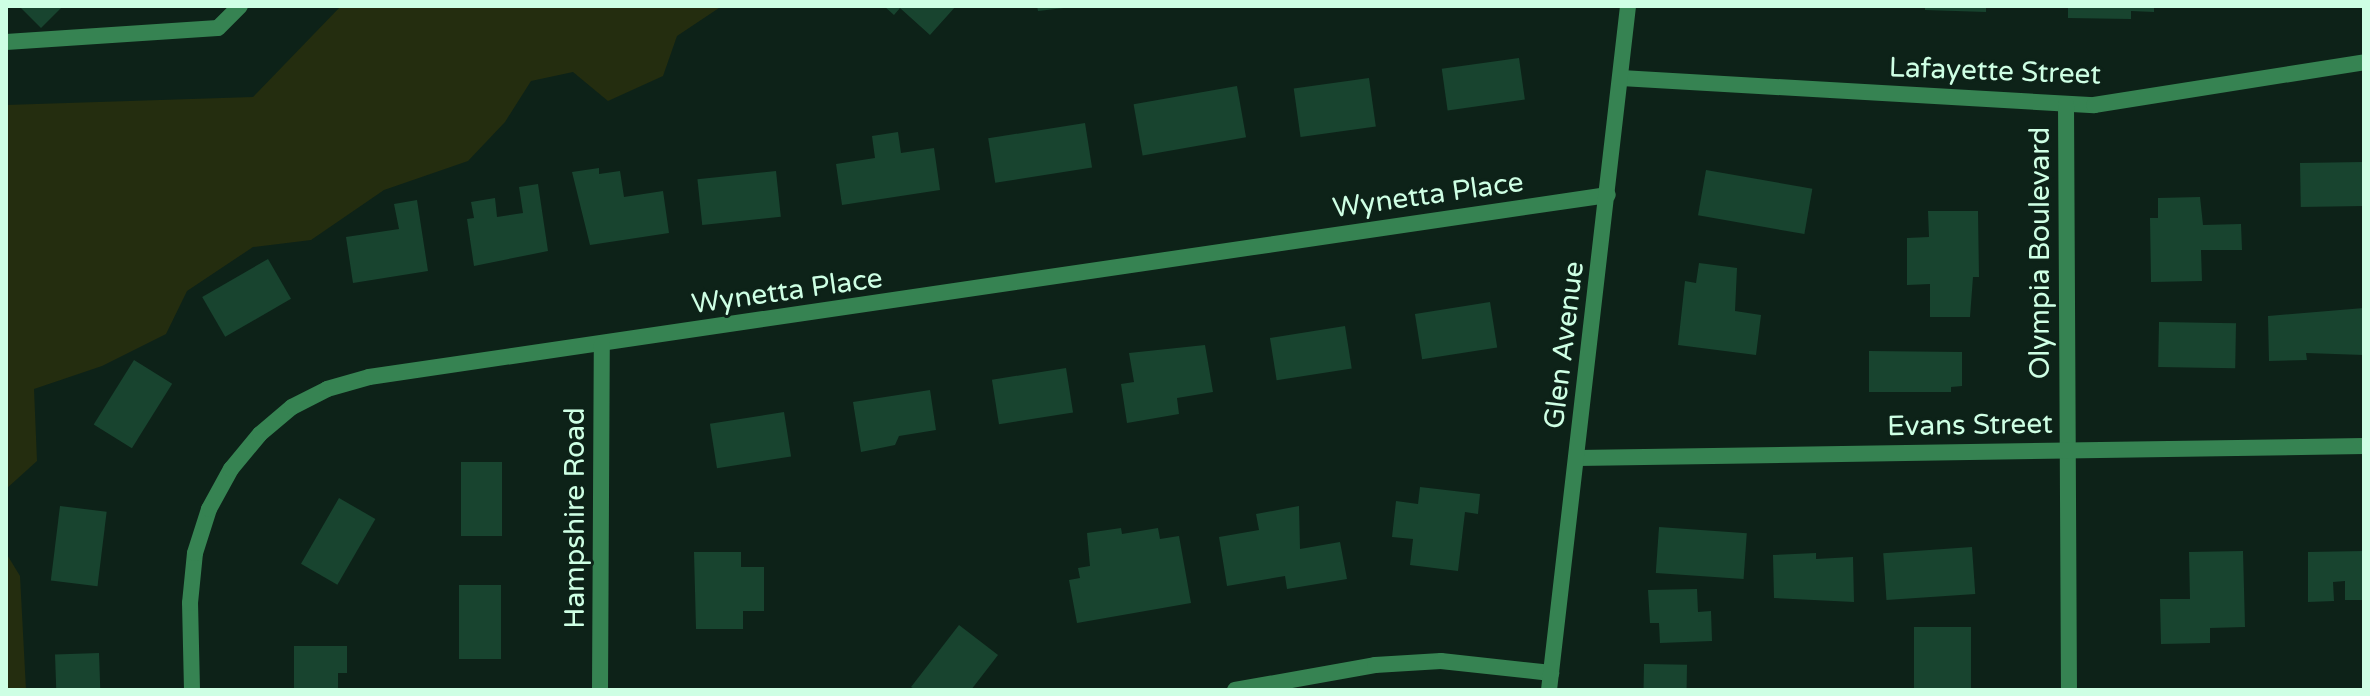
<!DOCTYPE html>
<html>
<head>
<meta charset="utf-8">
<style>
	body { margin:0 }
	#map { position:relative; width:2370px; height:696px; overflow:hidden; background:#0d2218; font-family:"Varela Round",sans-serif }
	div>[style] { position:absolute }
	.green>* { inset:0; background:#242d0f }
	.building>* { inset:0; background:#18442f; transform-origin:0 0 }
	.service>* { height:16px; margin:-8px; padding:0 8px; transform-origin:8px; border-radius:8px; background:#368352 }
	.minor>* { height:16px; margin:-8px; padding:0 8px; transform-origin:8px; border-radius:8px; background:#368352 }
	span { translate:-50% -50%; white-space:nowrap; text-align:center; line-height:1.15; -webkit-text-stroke:6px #0d2218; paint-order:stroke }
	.street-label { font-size:28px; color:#ceffe4 }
	.frame { position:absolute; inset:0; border:8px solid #ceffe4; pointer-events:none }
</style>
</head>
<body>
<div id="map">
	<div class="green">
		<div style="clip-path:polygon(341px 6px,722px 6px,677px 36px,663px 76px,608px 101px,573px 72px,531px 81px,505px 122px,468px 161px,384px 190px,311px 240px,253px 247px,187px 291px,166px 334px,102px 366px,34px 389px,37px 461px,6px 489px,6px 105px,253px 97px)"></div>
		<div style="clip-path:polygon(6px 553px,20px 576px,26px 690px,6px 690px)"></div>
	</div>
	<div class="building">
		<div style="clip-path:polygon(19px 6px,63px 6px,41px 28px)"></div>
		<div style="clip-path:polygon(884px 6px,956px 6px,930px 35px,900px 8px,894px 15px)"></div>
		<div style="clip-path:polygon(1037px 6px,1064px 6px,1064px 8px,1038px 11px)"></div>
		<div style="clip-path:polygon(1925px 6px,1986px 6px,1986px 12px,1925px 10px)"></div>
		<div style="clip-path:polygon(2068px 6px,2154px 6px,2154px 12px,2131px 11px,2131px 19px,2068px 18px)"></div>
		<div style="left:1519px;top:58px;width:42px;height:78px;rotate:82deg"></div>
		<div style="left:1369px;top:78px;width:49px;height:76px;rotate:82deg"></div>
		<div style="left:1237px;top:86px;width:52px;height:105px;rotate:80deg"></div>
		<div style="left:1085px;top:123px;width:45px;height:98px;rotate:81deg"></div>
		<div style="clip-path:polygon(898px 132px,901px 153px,934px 148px,940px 190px,842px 205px,836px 164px,875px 158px,872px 136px)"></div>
		<div style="left:2363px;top:162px;width:44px;height:63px;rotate:89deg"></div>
		<div style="clip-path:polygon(599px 168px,599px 174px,620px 171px,624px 197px,663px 191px,669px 233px,590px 245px,572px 172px)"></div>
		<div style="left:1706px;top:170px;width:108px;height:46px;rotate:10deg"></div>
		<div style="left:776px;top:171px;width:46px;height:79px;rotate:84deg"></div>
		<div style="clip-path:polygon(538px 184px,548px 251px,474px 266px,467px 219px,474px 218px,471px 202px,495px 198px,497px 217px,523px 213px,519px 187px)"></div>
		<div style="clip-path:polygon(2200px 197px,2203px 225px,2241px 224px,2242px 250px,2201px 250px,2202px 281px,2151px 282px,2150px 218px,2158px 218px,2158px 198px)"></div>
		<div style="clip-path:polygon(417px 200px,428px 271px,353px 283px,346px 237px,399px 229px,394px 204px)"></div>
		<div style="clip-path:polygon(1928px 211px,1978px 211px,1979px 277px,1973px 277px,1970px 317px,1930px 317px,1930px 284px,1907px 285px,1907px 238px,1929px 237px)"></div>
		<div style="left:268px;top:259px;width:46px;height:76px;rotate:60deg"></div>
		<div style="clip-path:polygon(1699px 263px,1737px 268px,1735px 311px,1761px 315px,1756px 355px,1678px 345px,1685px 281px,1696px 283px)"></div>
		<div style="left:1490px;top:302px;width:46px;height:76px;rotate:81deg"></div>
		<div style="clip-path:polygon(2364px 308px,2364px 355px,2306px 353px,2307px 360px,2269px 361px,2268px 316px)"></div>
		<div style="left:2159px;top:322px;width:77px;height:45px;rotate:1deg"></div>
		<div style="left:1345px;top:326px;width:43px;height:76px;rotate:81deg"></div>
		<div style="clip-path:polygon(1205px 345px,1213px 392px,1177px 398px,1179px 414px,1127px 423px,1121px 384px,1134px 382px,1129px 353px)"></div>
		<div style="clip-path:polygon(1869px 351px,1962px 352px,1962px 386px,1951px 387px,1951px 392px,1869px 392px)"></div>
		<div style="left:134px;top:360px;width:45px;height:76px;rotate:32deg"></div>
		<div style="left:1066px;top:368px;width:45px;height:75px;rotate:81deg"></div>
		<div style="clip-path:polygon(930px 390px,936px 430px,899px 436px,895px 445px,861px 452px,853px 402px)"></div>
		<div style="left:784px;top:412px;width:45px;height:75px;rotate:81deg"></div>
		<div style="left:461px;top:462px;width:41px;height:74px"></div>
		<div style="clip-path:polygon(1420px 487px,1480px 494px,1478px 514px,1465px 512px,1458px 571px,1410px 565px,1413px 539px,1392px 537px,1396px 501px,1418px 504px)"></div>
		<div style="left:339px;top:498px;width:42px;height:76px;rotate:30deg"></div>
		<div style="left:60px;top:506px;width:47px;height:75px;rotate:7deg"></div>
		<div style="clip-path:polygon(1299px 506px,1300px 549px,1340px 542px,1347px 579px,1287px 589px,1285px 576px,1227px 586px,1219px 537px,1259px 530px,1256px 514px)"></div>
		<div style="left:1659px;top:527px;width:88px;height:46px;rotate:4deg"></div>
		<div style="clip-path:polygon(1121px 528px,1122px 534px,1158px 528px,1160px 539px,1179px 536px,1191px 603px,1077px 623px,1069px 580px,1080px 578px,1078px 568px,1090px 566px,1087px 533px)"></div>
		<div style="left:1972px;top:547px;width:47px;height:89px;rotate:86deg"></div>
		<div style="clip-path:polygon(2243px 551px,2245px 627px,2210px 628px,2210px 643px,2161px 644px,2160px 599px,2190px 599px,2189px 552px)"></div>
		<div style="clip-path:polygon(2364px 551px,2364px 600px,2345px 600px,2345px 581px,2333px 582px,2334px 601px,2308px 602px,2308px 552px)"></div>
		<div style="clip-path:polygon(694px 552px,741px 552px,741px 567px,764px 567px,764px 611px,743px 611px,743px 629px,696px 629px)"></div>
		<div style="clip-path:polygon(1816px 553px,1816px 559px,1853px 557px,1854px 602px,1774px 598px,1773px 555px)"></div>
		<div style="left:459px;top:585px;width:42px;height:74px"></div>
		<div style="clip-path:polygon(1697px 589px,1698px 612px,1711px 611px,1712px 641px,1660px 643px,1659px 623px,1650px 623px,1648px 590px)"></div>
		<div style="clip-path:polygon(959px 625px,998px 655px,971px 690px,916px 690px,911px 687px)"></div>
		<div style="left:1914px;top:627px;width:57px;height:63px"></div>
		<div style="clip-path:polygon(294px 646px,347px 646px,347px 673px,338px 673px,338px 690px,294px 690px)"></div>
		<div style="left:99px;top:653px;width:37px;height:44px;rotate:88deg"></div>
		<div style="left:1644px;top:664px;width:43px;height:26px;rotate:1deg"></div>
	</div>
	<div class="service">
		<div style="left:6px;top:42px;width:212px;rotate:-3.8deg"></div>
		<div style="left:218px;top:28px;width:31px;rotate:-45deg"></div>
	</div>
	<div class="minor">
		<div style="left:1621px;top:78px;width:474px;rotate:3.3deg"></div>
		<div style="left:2094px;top:105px;width:273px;rotate:-9deg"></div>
		<div style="left:2066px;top:104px;width:586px;rotate:89.71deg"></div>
		<div style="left:1577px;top:458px;width:787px;rotate:-0.87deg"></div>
		<div style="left:192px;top:690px;width:87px;rotate:-91.3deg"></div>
		<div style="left:190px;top:603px;width:50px;rotate:-84.3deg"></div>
		<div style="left:195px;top:553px;width:46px;rotate:-72.3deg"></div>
		<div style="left:209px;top:509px;width:46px;rotate:-61.2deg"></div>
		<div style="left:231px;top:469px;width:45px;rotate:-50.4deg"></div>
		<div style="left:260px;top:434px;width:42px;rotate:-40.2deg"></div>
		<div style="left:292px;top:407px;width:39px;rotate:-27deg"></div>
		<div style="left:327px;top:389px;width:44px;rotate:-15.9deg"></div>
		<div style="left:369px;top:377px;width:1252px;rotate:-8.36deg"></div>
		<div style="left:600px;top:690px;width:345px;rotate:-89.7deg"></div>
		<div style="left:1235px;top:690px;width:142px;rotate:-10.1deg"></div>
		<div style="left:1375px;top:665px;width:66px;rotate:-3.5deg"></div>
		<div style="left:1441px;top:661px;width:111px;rotate:6.2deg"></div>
		<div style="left:1549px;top:690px;width:689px;rotate:-83.41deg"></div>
	</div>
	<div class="street-label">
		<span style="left:1995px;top:71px;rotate:2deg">Lafayette Street</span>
		<span style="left:1428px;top:195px;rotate:-8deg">Wynetta Place</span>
		<span style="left:2040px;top:253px;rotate:-90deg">Olympia Boulevard</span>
		<span style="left:787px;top:291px;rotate:-8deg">Wynetta Place</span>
		<span style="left:1564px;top:345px;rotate:-83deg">Glen Avenue</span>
		<span style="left:1970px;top:425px;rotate:-1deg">Evans Street</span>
		<span style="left:575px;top:518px;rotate:-90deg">Hampshire Road</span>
	</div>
	<div class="frame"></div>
</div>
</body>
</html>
